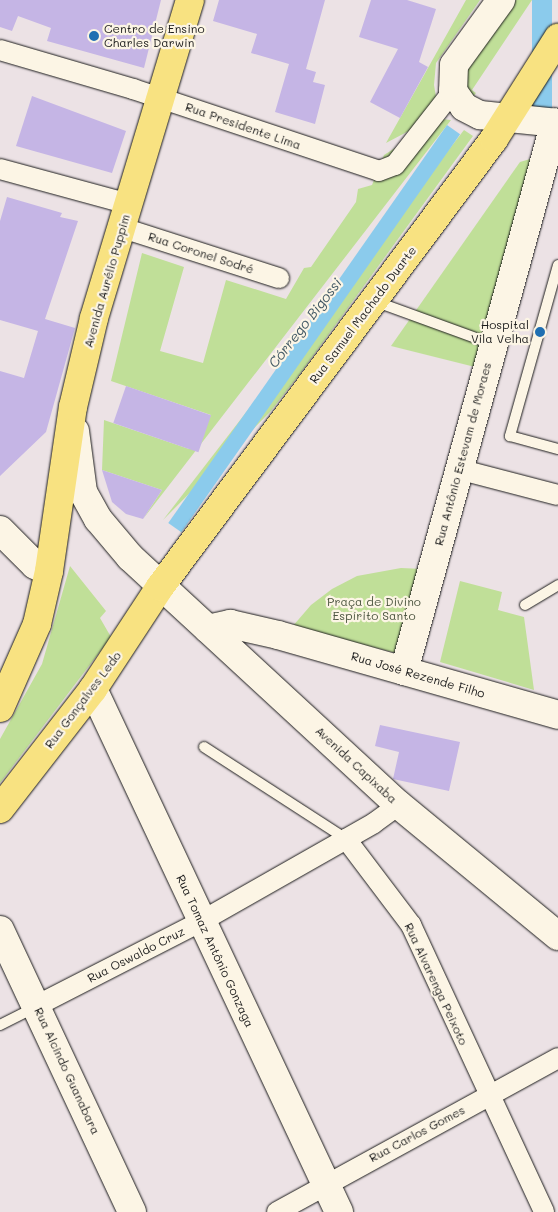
<!DOCTYPE html>
<html>
<head>
<meta charset="utf-8">
<style>
	body { margin:0 }
	#map { position:relative; width:558px; height:1212px; overflow:hidden; background:#ece2e5; font-family:Mali,sans-serif }
	div>[style] { position:absolute }
	.green>* { inset:0; background:#c0df98 }
	.water>* { inset:0; background:#8bcbec; transform-origin:0 0 }
	.building>* { inset:0; background:#c5b5e5; transform-origin:0 0 }
	.roads { filter:drop-shadow(0 0 1px #1c1c1c) drop-shadow(0 0 1px #1c1c1c) }
	.lane>* { height:10px; margin:-5px; padding:0 5px; transform-origin:5px; border-radius:5px; background:#fcf5e5 }
	.street>* { height:20px; margin:-10px; padding:0 10px; transform-origin:10px; border-radius:10px; background:#fcf5e5 }
	.secondary>* { height:28px; margin:-14px; padding:0 14px; transform-origin:14px; border-radius:14px; background:#fcf5e5 }
	.primary>* { height:28px; margin:-14px; padding:0 14px; transform-origin:14px; border-radius:14px; background:#f8e281 }
	.dots>* { width:14px; height:14px; translate:-50% -50%; box-sizing:border-box; border:2px solid #fcf5e5; border-radius:50% }
	span { translate:-50% -50%; white-space:nowrap; text-align:center; line-height:1.15; -webkit-text-stroke:4.5px #fcf5e5; paint-order:stroke }
	.poi-label { font-size:12px; color:#1c1c1c }
	.left { translate:0 -50%; text-align:left }
	.right { translate:-100% -50%; text-align:right }
	.street-label { font-size:12px; color:#1c1c1c }
	.park-label { font-size:12px; color:#4d5641 }
	.water-label { font-size:14px; color:#435965; font-style:italic }
</style>
</head>
<body>
<div id="map">
	<div class="green">
		<div style="clip-path:polygon(466px 0,480px 0,436px 63px,434px 85px,439px 115px,386px 143px)"></div>
		<div style="clip-path:polygon(516px 0,532px 0,472px 90px,476px 93px,473px 97px,467px 93px,464px 73px)"></div>
		<div style="clip-path:polygon(441px 119px,451px 120px,143px 519px,162px 490px,102px 470px,104px 420px,189px 449px,211px 415px,111px 381px,142px 253px,184px 267px,160px 351px,203px 363px,226px 280px,286px 299px,304px 268px,311px 267px,356px 202px,358px 189px,372px 185px,384px 155px)"></div>
		<div style="clip-path:polygon(464px 130px,473px 136px,299px 375px,270px 412px,163px 520px)"></div>
		<div style="clip-path:polygon(540px 156px,483px 369px,391px 346px,520px 162px)"></div>
		<div style="clip-path:polygon(70px 566px,106px 611px,100px 618px,111px 637px,0 783px,0 739px,42px 664px)"></div>
		<div style="clip-path:polygon(401px 568px,423px 569px,400px 654px,292px 627px,311px 605px,332px 589px,357px 576px)"></div>
		<div style="clip-path:polygon(460px 581px,502px 592px,498px 610px,524px 617px,534px 690px,440px 662px)"></div>
	</div>
	<div class="water">
		<div style="left:532px;top:0;width:20px;height:109px"></div>
		<div style="left:447px;top:125px;width:16px;height:486px;rotate:35deg"></div>
	</div>
	<div class="building">
		<div style="clip-path:polygon(0 0,161px 0,144px 68px,47px 41px,51px 28px,18px 16px,12px 31px,0 27px)"></div>
		<div style="clip-path:polygon(219px 0,325px 0,306px 69px,316px 72px,313px 82px,325px 85px,315px 124px,275px 112px,289px 64px,251px 53px,257px 34px,213px 21px)"></div>
		<div style="clip-path:polygon(371px 0,407px 0,436px 9px,419px 62px,428px 67px,400px 118px,370px 102px,398px 49px,359px 37px)"></div>
		<div style="clip-path:polygon(32px 96px,126px 131px,112px 173px,16px 146px)"></div>
		<div style="clip-path:polygon(7px 197px,62px 213px,60px 217px,78px 221px,45px 319px,75px 328px,46px 432px,0 476px,0 371px,24px 378px,38px 331px,0 320px,0 221px)"></div>
		<div style="left:126px;top:386px;width:90px;height:39px;rotate:19deg"></div>
		<div style="clip-path:polygon(102px 470px,162px 490px,143px 519px,126px 514px,112px 502px)"></div>
		<div style="clip-path:polygon(380px 725px,460px 742px,449px 791px,393px 779px,399px 752px,375px 746px)"></div>
	</div>
	<div class="roads">
		<div class="lane">
			<div style="left:558px;top:265px;width:178px;rotate:105.7deg"></div>
			<div style="left:510px;top:436px;width:50px;rotate:15.2deg"></div>
			<div style="left:374px;top:301px;width:126px;rotate:20deg"></div>
			<div style="left:525px;top:605px;width:39px;rotate:-31deg"></div>
			<div style="left:204px;top:747px;width:169px;rotate:32.9deg"></div>
			<div style="left:0;top:1025px;width:40px;rotate:-26.6deg"></div>
		</div>
		<div class="street">
			<div style="left:0;top:50px;width:139px;rotate:16.3deg"></div>
			<div style="left:133px;top:89px;width:259px;rotate:18.4deg"></div>
			<div style="left:379px;top:171px;width:17px;rotate:-21deg"></div>
			<div style="left:395px;top:165px;width:94px;rotate:-51.9deg"></div>
			<div style="left:0;top:169px;width:134px;rotate:15.2deg"></div>
			<div style="left:123px;top:228px;width:164px;rotate:17.8deg"></div>
			<div style="left:458px;top:469px;width:103px;rotate:14.6deg"></div>
			<div style="left:346px;top:839px;width:108px;rotate:52.9deg"></div>
			<div style="left:411px;top:925px;width:316px;rotate:65.1deg"></div>
			<div style="left:36px;top:1006px;width:184px;rotate:-27.1deg"></div>
			<div style="left:200px;top:922px;width:200px;rotate:-29.6deg"></div>
			<div style="left:374px;top:823px;width:31px;rotate:-36deg"></div>
			<div style="left:277px;top:1212px;width:320px;rotate:-28.7deg"></div>
		</div>
		<div class="secondary">
			<div style="left:501px;top:0;width:80px;rotate:125.9deg"></div>
			<div style="left:454px;top:65px;width:26px;rotate:92deg"></div>
			<div style="left:453px;top:91px;width:19px;rotate:55deg"></div>
			<div style="left:464px;top:107px;width:18px;rotate:27deg"></div>
			<div style="left:480px;top:115px;width:78px;rotate:5.9deg"></div>
			<div style="left:75px;top:431px;width:62px;rotate:82.5deg"></div>
			<div style="left:83px;top:492px;width:31px;rotate:61deg"></div>
			<div style="left:98px;top:519px;width:50px;rotate:49.9deg"></div>
			<div style="left:130px;top:557px;width:366px;rotate:42.7deg"></div>
			<div style="left:399px;top:805px;width:206px;rotate:39.5deg"></div>
			<div style="left:0;top:530px;width:49px;rotate:45deg"></div>
			<div style="left:35px;top:565px;width:15px;rotate:23deg"></div>
			<div style="left:208px;top:629px;width:23px;rotate:-13deg"></div>
			<div style="left:230px;top:624px;width:49px;rotate:12.9deg"></div>
			<div style="left:278px;top:635px;width:291px;rotate:15.9deg"></div>
			<div style="left:404px;top:671px;width:569px;rotate:-74.62deg"></div>
			<div style="left:93px;top:689px;width:578px;rotate:64.81deg"></div>
			<div style="left:0;top:930px;width:311px;rotate:64.9deg"></div>
		</div>
		<div class="primary">
			<div style="left:0;top:708px;width:92px;rotate:-66.2deg"></div>
			<div style="left:37px;top:624px;width:54px;rotate:-77.2deg"></div>
			<div style="left:49px;top:571px;width:166px;rotate:-81.7deg"></div>
			<div style="left:73px;top:407px;width:91px;rotate:-76.7deg"></div>
			<div style="left:94px;top:318px;width:332px;rotate:-73.2deg"></div>
			<div style="left:0;top:809px;width:152px;rotate:-52.2deg"></div>
			<div style="left:93px;top:689px;width:122px;rotate:-56.7deg"></div>
			<div style="left:160px;top:587px;width:559px;rotate:-53.29deg"></div>
			<div style="left:494px;top:139px;width:120px;rotate:-57.6deg"></div>
		</div>
	</div>
	<div class="dots">
		<div style="left:94px;top:36px;background:#1f6fb2"></div>
		<div style="left:540px;top:332px;background:#1f6fb2"></div>
	</div>
	<div class="poi-label">
		<span class="left" style="left:104px;top:36px">Centro de Ensino<br>Charles Darwin</span>
		<span class="right" style="left:529px;top:332px">Hospital<br>Vila Velha</span>
	</div>
	<div class="street-label">
		<span style="left:243px;top:126px;rotate:19deg">Rua Presidente Lima</span>
		<span style="left:201px;top:253px;rotate:18deg">Rua Coronel Sodré</span>
		<span style="left:107px;top:281px;rotate:-74deg">Avenida Aurélio Puppim</span>
		<span style="left:363px;top:315px;rotate:-53deg">Rua Samuel Machado Duarte</span>
		<span style="left:463px;top:454px;rotate:-75deg">Rua Antônio Estevam de Moraes</span>
		<span style="left:418px;top:675px;rotate:16deg">Rua José Rezende Filho</span>
		<span style="left:83px;top:700px;rotate:-53deg">Rua Gonçalves Ledo</span>
		<span style="left:356px;top:765px;rotate:43deg">Avenida Capixaba</span>
		<span style="left:215px;top:951px;rotate:65deg">Rua Tomaz Antônio Gonzaga</span>
		<span style="left:136px;top:955px;rotate:-27deg">Rua Oswaldo Cruz</span>
		<span style="left:436px;top:984px;rotate:65deg">Rua Alvarenga Peixoto</span>
		<span style="left:67px;top:1071px;rotate:65deg">Rua Alcindo Guanabara</span>
		<span style="left:417px;top:1134px;rotate:-28deg">Rua Carlos Gomes</span>
	</div>
	<div class="park-label">
		<span style="left:374px;top:609px">Praça de Divino<br>Espírito Santo</span>
	</div>
	<div class="water-label">
		<span style="left:305px;top:323px;rotate:-52deg">Córrego Bigossi</span>
	</div>
</div>
</body>
</html>
